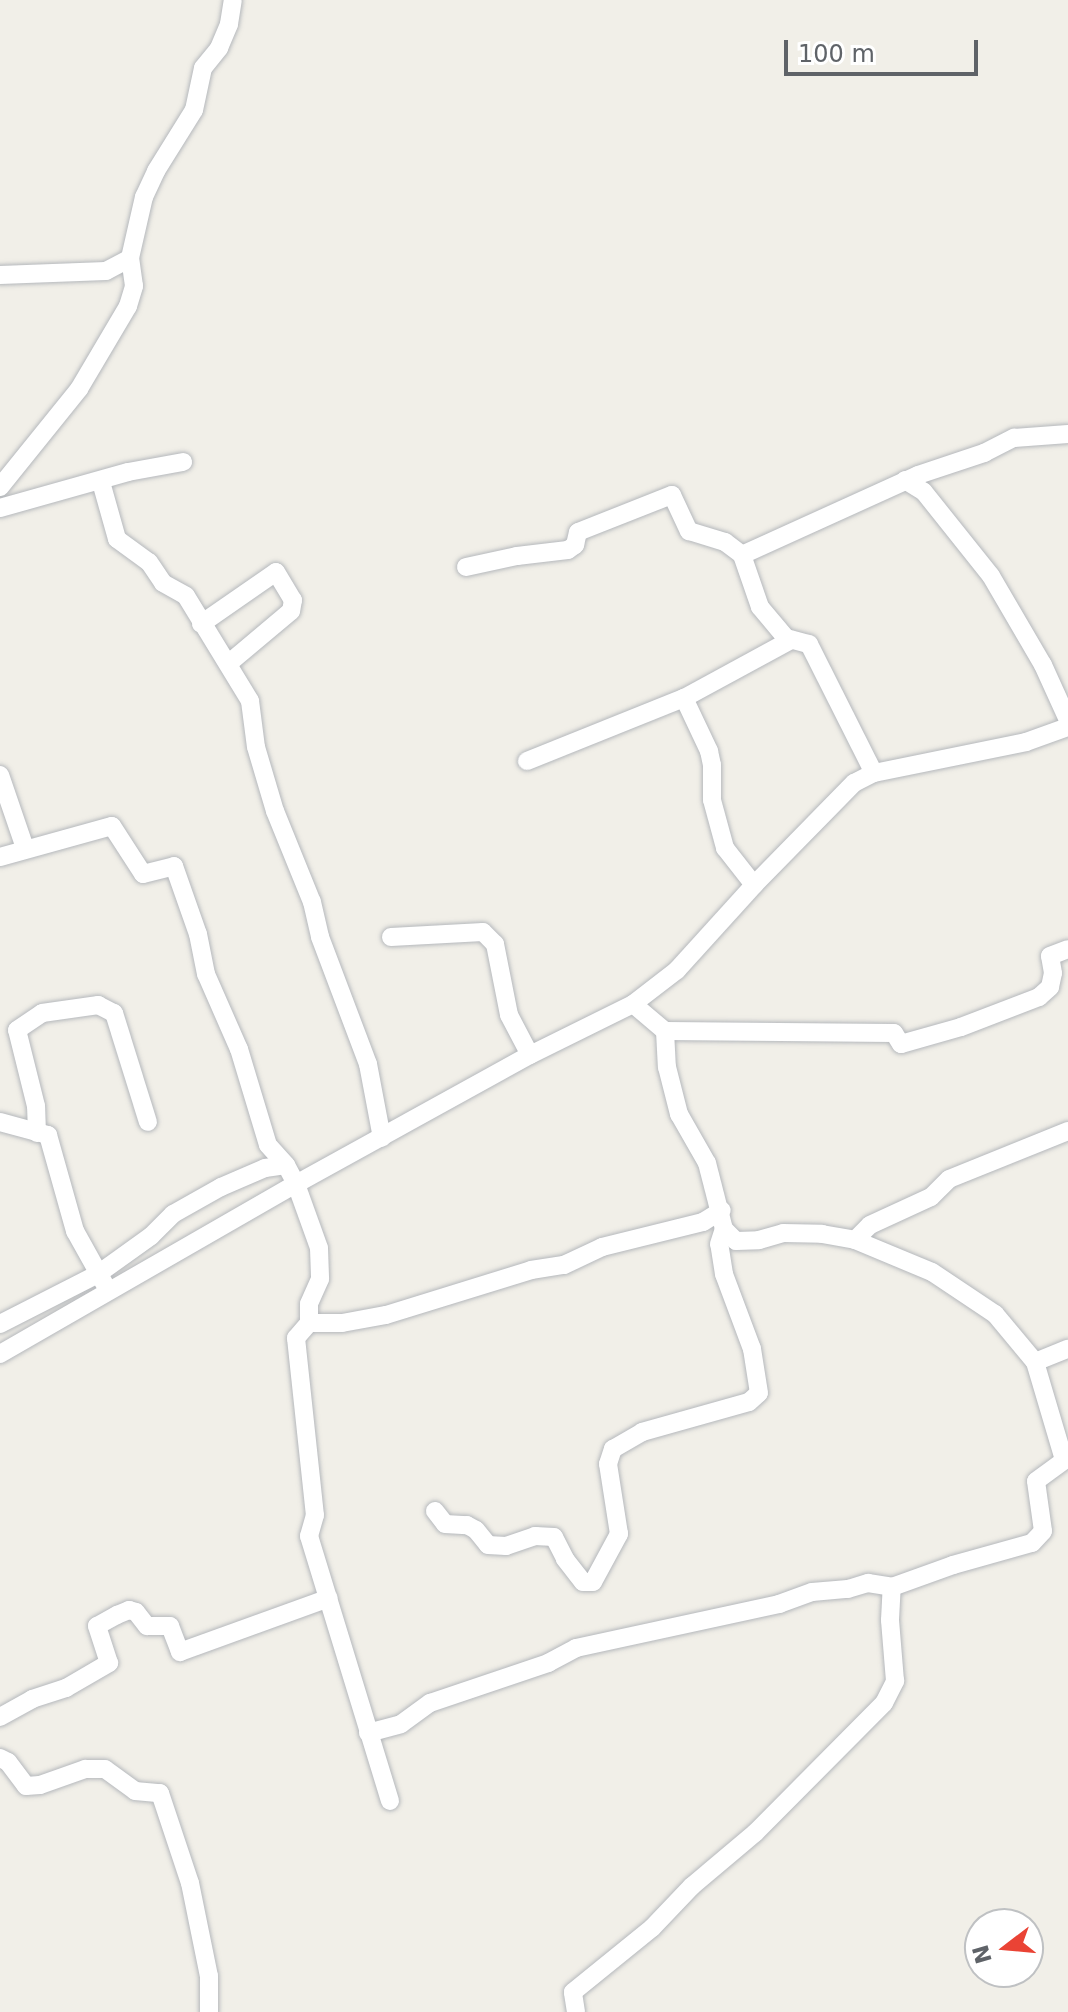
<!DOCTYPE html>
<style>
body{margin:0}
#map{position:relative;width:1068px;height:2012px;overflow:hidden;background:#f1efe8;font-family:"DejaVu Sans",sans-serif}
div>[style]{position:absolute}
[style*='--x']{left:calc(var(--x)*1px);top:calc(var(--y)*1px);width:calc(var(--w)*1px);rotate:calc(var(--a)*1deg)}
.roads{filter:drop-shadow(0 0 2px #b5b8bc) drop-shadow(0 0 2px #b5b8bc)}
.minor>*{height:18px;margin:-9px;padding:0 9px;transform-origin:9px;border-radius:9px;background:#fff}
span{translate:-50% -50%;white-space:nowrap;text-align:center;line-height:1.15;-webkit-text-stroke:7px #fff;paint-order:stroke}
.north{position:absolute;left:964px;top:1908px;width:80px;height:80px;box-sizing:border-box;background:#fff;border:2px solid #bfc1c3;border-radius:50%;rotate:254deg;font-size:22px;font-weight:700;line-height:32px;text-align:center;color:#5f6368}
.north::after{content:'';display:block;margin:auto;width:28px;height:36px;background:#ea4335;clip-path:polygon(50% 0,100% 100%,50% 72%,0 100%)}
.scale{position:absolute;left:784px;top:40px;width:194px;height:36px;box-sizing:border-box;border:4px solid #5f6368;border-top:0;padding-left:10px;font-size:24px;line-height:28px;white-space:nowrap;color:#5f6368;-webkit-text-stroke:6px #fff;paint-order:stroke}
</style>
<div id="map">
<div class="roads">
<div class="minor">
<div style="--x:0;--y:275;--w:106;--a:-2.2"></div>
<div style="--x:106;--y:271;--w:27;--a:-28"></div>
<div style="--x:905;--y:480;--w:22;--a:32"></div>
<div style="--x:924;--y:492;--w:107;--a:51.4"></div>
<div style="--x:991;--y:576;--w:103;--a:59.7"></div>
<div style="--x:1043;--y:665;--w:60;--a:65.6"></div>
<div style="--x:101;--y:482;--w:59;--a:74.3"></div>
<div style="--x:117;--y:539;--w:39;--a:36"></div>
<div style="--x:149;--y:562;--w:25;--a:56"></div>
<div style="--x:163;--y:583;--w:26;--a:29"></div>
<div style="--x:186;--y:596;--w:123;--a:58.6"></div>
<div style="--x:250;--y:701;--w:46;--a:82.6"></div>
<div style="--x:256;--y:747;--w:67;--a:73.5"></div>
<div style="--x:275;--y:811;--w:98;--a:67.9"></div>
<div style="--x:312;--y:902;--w:36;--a:77"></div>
<div style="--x:320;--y:937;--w:136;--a:69.3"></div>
<div style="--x:368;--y:1064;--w:75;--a:79.3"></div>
<div style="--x:0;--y:487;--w:126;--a:-51.1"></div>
<div style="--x:79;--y:389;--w:96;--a:-59.4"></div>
<div style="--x:128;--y:306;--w:21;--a:-73"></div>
<div style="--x:134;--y:286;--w:28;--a:-98"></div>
<div style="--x:130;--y:258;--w:63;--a:-77.1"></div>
<div style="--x:144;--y:197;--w:29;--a:-65"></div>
<div style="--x:156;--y:171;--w:72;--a:-58.1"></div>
<div style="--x:194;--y:110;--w:43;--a:-77.9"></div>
<div style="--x:203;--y:68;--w:26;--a:-51"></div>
<div style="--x:219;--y:48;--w:26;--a:-67"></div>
<div style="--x:229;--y:24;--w:24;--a:-81"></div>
<div style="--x:0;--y:508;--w:133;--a:-15.7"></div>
<div style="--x:128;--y:472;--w:56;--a:-10.3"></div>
<div style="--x:742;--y:555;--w:193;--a:-24.4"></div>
<div style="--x:918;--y:475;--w:70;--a:-18.4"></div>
<div style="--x:984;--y:453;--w:34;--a:-27"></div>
<div style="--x:1014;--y:438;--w:54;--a:-4.2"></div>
<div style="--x:466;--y:567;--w:52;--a:-12.2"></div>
<div style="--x:517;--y:556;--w:51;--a:-6.7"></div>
<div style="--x:568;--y:550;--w:9;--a:-36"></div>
<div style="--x:575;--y:545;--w:13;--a:-77"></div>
<div style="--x:578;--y:532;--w:101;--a:-21.5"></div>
<div style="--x:672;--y:495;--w:40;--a:65"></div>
<div style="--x:689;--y:531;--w:38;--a:17"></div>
<div style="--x:725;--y:542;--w:21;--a:37"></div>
<div style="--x:742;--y:555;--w:55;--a:70.9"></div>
<div style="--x:760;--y:607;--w:40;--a:50"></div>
<div style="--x:786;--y:638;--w:24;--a:15"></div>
<div style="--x:809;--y:644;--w:144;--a:63.3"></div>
<div style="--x:201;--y:624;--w:91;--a:-34.7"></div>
<div style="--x:276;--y:572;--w:33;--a:59"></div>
<div style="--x:293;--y:600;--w:11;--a:100"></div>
<div style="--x:291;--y:611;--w:81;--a:140"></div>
<div style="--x:684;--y:698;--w:59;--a:64.7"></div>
<div style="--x:709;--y:751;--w:14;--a:78"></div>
<div style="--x:712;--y:765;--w:35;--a:90"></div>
<div style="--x:712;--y:800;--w:50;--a:74.8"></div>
<div style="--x:725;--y:848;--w:47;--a:51.9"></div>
<div style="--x:527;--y:761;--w:169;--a:-21.9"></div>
<div style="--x:684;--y:698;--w:122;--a:-28.5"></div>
<div style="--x:0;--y:775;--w:77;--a:71.1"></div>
<div style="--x:0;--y:857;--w:116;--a:-15.5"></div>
<div style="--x:112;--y:826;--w:57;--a:57.1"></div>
<div style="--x:143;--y:874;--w:32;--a:-14"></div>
<div style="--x:174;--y:866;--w:72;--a:70.6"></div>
<div style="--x:198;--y:934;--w:41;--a:78.7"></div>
<div style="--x:206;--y:974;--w:82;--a:66.3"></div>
<div style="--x:239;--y:1049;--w:100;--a:73.2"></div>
<div style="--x:268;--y:1145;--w:27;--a:48"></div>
<div style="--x:286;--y:1165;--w:21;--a:62"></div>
<div style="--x:296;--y:1184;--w:68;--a:70.2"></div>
<div style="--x:319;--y:1248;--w:31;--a:88"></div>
<div style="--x:320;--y:1279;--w:27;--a:114"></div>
<div style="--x:309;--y:1304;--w:19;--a:90"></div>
<div style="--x:309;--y:1323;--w:20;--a:131"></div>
<div style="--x:296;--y:1338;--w:178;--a:83.9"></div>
<div style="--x:315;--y:1515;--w:22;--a:106"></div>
<div style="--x:309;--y:1536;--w:277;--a:73"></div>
<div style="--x:391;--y:937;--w:92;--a:-3.1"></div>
<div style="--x:483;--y:932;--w:17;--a:45"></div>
<div style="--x:495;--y:944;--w:72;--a:78.8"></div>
<div style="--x:509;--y:1015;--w:45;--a:62.3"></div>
<div style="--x:633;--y:1004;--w:42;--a:40.2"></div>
<div style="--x:665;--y:1031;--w:36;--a:87"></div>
<div style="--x:667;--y:1067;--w:49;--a:75.7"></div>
<div style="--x:679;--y:1114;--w:56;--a:60.3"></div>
<div style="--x:707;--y:1163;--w:68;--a:75.6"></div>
<div style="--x:724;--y:1229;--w:17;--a:45"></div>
<div style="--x:736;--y:1241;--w:23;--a:-2"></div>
<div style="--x:759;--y:1240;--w:25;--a:-16"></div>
<div style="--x:783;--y:1233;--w:39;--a:1"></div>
<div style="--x:822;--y:1234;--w:34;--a:10"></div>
<div style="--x:855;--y:1240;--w:83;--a:22.6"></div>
<div style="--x:932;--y:1272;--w:76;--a:33.7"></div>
<div style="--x:995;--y:1314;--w:62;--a:50.2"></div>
<div style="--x:1035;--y:1362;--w:102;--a:73.5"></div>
<div style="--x:665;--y:1031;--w:229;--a:0.5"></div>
<div style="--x:894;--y:1033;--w:13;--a:58"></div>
<div style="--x:901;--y:1044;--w:62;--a:-15.8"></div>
<div style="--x:961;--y:1027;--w:84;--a:-21"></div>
<div style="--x:1039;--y:997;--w:15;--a:-42"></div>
<div style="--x:1050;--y:987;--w:14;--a:-78"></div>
<div style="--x:1053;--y:973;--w:17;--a:-100"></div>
<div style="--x:1050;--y:956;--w:19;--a:-21"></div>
<div style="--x:0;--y:1122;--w:50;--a:15.2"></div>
<div style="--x:48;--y:1135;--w:100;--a:74.3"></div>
<div style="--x:75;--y:1231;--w:60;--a:60.9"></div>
<div style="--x:37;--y:1133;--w:27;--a:-92"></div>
<div style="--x:36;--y:1106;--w:78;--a:-104"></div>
<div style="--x:17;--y:1030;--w:30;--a:-34"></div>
<div style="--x:42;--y:1013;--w:57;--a:-8.1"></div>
<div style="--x:98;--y:1005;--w:18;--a:27"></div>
<div style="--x:114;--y:1013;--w:114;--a:72.7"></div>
<div style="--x:855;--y:1240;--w:21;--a:-45"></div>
<div style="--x:870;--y:1225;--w:67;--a:-24.7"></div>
<div style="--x:931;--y:1197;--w:25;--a:-45"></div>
<div style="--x:949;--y:1179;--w:128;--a:-22"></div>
<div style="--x:309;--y:1323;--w:33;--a:0"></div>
<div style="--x:342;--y:1323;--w:45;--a:-10.3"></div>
<div style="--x:386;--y:1315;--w:152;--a:-17.2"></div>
<div style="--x:531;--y:1270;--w:33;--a:-9"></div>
<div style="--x:564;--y:1265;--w:42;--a:-25.3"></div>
<div style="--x:602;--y:1247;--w:104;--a:-13.9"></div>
<div style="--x:703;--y:1222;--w:22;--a:-32"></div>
<div style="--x:0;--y:1324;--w:110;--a:-27"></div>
<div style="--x:98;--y:1274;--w:65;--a:-35.6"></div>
<div style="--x:151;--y:1236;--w:31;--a:-45"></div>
<div style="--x:173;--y:1214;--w:55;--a:-29.4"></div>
<div style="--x:221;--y:1187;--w:48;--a:-23.4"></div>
<div style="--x:265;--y:1168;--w:21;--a:-8"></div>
<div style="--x:0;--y:1354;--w:341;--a:-29.9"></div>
<div style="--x:296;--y:1184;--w:267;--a:-28.9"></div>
<div style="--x:530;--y:1055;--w:115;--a:-26.3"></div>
<div style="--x:633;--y:1004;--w:56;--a:-37.7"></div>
<div style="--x:677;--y:970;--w:115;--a:-47.8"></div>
<div style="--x:754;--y:885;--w:143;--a:-45.6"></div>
<div style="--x:854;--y:783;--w:22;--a:-27"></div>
<div style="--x:874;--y:773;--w:155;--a:-11.5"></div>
<div style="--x:1026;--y:742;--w:45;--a:-19.7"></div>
<div style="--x:1035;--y:1362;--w:35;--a:-22"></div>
<div style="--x:435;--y:1511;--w:16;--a:52"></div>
<div style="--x:445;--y:1524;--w:22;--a:3"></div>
<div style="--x:467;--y:1525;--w:10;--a:29"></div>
<div style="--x:476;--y:1530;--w:19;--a:51"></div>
<div style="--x:488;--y:1545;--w:18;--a:3"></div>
<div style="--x:506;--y:1546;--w:31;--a:-19"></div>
<div style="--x:535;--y:1536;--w:19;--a:3"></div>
<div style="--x:554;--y:1537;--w:25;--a:63"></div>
<div style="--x:565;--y:1559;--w:29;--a:52"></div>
<div style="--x:583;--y:1582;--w:10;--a:0"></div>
<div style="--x:593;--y:1582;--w:55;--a:-61.6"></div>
<div style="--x:619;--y:1534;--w:71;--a:-98.9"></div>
<div style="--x:608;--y:1464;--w:16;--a:-72"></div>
<div style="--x:613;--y:1449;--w:34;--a:-30"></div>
<div style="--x:642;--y:1432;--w:111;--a:-15.7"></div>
<div style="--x:749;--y:1402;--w:13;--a:-42"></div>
<div style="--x:759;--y:1393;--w:45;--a:-99"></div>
<div style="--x:752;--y:1349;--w:80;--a:-110.5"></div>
<div style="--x:724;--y:1274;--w:30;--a:-99"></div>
<div style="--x:719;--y:1244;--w:16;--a:-72"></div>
<div style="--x:0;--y:1717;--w:37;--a:-29"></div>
<div style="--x:32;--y:1699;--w:36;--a:-18"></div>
<div style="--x:66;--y:1688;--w:50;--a:-30.2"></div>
<div style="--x:109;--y:1663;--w:39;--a:-108"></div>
<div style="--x:97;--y:1626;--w:23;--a:-29"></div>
<div style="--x:117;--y:1615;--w:13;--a:-23"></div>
<div style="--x:129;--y:1610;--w:7;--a:16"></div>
<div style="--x:136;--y:1612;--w:18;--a:52"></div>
<div style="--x:147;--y:1626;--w:23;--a:0"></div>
<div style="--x:170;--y:1626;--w:28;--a:69"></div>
<div style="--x:180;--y:1652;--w:158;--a:-19.9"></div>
<div style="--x:368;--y:1733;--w:34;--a:-15"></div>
<div style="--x:401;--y:1724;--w:36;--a:-36"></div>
<div style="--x:430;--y:1703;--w:125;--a:-18.7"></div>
<div style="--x:548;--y:1663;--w:32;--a:-28"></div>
<div style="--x:576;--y:1648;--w:208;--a:-12.2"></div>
<div style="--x:779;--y:1604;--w:35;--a:-20"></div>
<div style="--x:812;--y:1592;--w:36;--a:-5"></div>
<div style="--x:848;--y:1589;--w:21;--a:-17"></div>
<div style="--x:868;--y:1583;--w:24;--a:9"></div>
<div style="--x:0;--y:1758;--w:9;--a:27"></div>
<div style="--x:8;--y:1762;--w:30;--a:53"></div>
<div style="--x:26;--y:1786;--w:14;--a:-4"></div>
<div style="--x:40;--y:1785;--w:48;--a:-19.6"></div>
<div style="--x:85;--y:1769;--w:20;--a:0"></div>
<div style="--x:105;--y:1769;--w:37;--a:36"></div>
<div style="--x:135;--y:1791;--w:25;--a:5"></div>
<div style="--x:160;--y:1793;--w:95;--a:71.6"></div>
<div style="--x:190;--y:1883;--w:95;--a:78.5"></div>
<div style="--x:209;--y:1976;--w:36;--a:90"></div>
<div style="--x:576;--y:2012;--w:20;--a:-99"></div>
<div style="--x:573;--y:1992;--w:102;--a:-39"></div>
<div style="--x:652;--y:1928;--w:58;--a:-46.4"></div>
<div style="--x:692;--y:1886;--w:82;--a:-40.1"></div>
<div style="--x:755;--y:1833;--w:183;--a:-45.2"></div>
<div style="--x:884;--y:1703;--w:25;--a:-63"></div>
<div style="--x:895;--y:1681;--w:61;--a:-94.7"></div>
<div style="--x:890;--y:1620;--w:33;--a:-87"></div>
<div style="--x:892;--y:1587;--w:65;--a:-19.8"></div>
<div style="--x:953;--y:1565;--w:82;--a:-15.6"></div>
<div style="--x:1032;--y:1543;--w:16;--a:-47"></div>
<div style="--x:1043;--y:1531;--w:50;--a:-98"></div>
<div style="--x:1036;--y:1481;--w:39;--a:-36"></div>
</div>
</div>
<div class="north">N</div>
<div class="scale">100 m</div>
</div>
